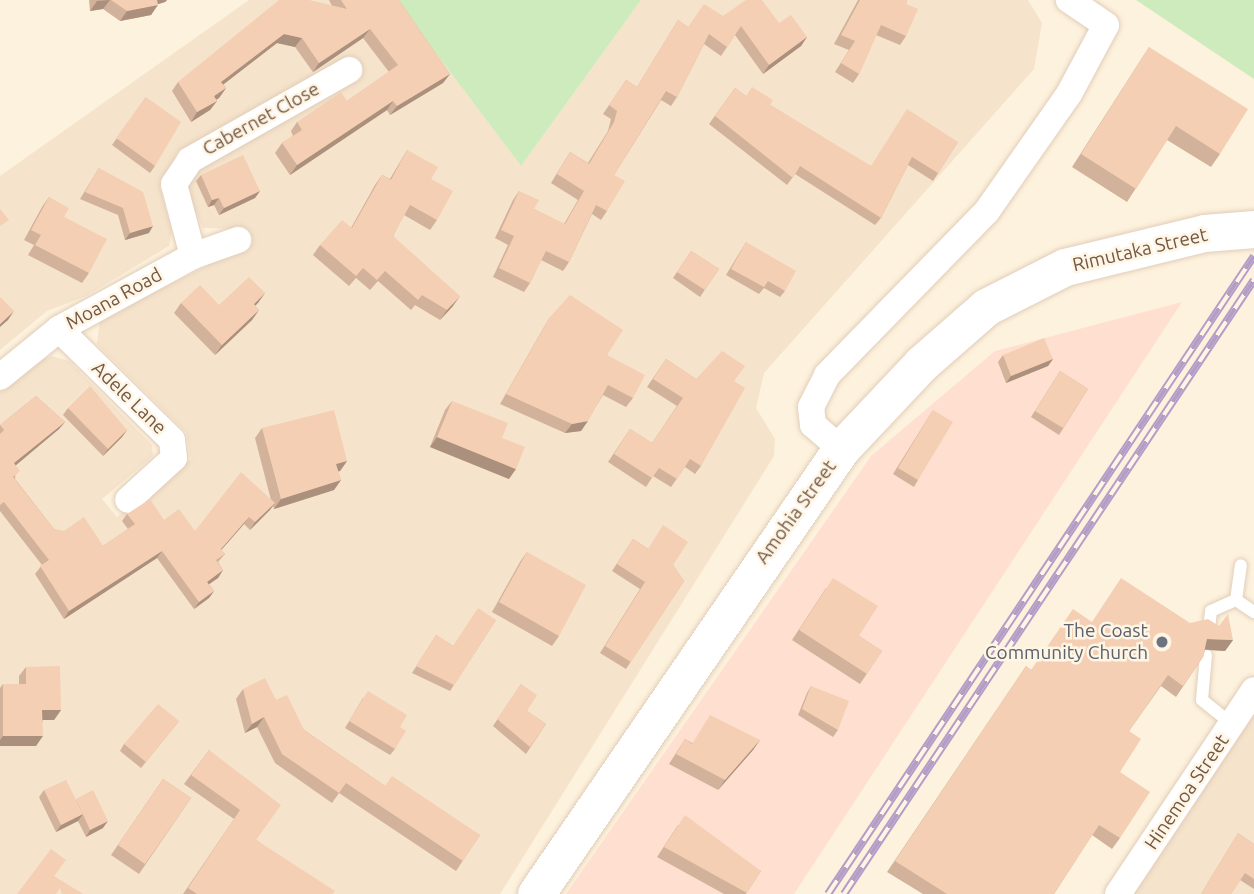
<!DOCTYPE html>
<style>
body{margin:0}
#map{position:relative;width:1254px;height:894px;overflow:hidden;background:#fdf2dd;font-family:Ubuntu,sans-serif}
div>[style]{position:absolute}
[style*='--x']{left:calc(var(--x)*1px);top:calc(var(--y)*1px);width:calc(var(--w)*1px);rotate:calc(var(--a)*1deg)}
.residential>*{inset:0;background:#f5e3cb}
.commercial>*{inset:0;background:#ffdfd0}
.green>*{inset:0;background:#cdebbc}
.roads{filter:drop-shadow(0 0 2px #e1cdb9) drop-shadow(0 0 2px #e1cdb9)}
.service>*{height:12px;margin:-6px;padding:0 6px;transform-origin:6px;border-radius:6px;background:#fff}
.minor>*{height:26px;margin:-13px;padding:0 13px;transform-origin:13px;border-radius:13px;background:#fff}
.secondary>*{height:37px;margin:-18.5px;padding:0 18.5px;transform-origin:18.5px;border-radius:18.5px;background:#fff}
.rail>*{height:8px;margin-top:-4px;transform-origin:0;background:repeating-linear-gradient(90deg,#fff5e4 0 16px,#b49dc6 0 32px);box-sizing:border-box;border-block:2px solid #b49dc6}
.wall>*{inset:0;background:#d2b29a}
.shaded-wall>*{inset:0;background:#ab917d}
.building>*{inset:0;background:#f4cfb3}
.dots>*{width:19px;height:19px;translate:-50% -50%;box-sizing:border-box;border:4px solid #fff5e4;border-radius:50%}
span{translate:-50% -50%;white-space:nowrap;text-align:center;line-height:1.15;-webkit-text-stroke:5px #fff5e4;paint-order:stroke}
.street-label{font-size:19px;color:#735745}
.worship-label{font-size:19px;color:#5b616d}
.right{translate:-100% -50%;text-align:right}
</style>
<div id="map">
<div class="residential">
<div style="clip-path:polygon(249px 0,396px 0,521px 166px,641px 0,1028px 0,1042px 23px,1034px 69px,764px 373px,756px 408px,775px 439px,774px 456px,500px 894px,0 894px,0 392px,33px 364px,51px 356px,69px 361px,152px 445px,153px 456px,102px 499px,117px 517px,191px 459px,186px 432px,97px 344px,100px 319px,251px 244px,243px 229px,203px 228px,184px 187px,191px 171px,350px 61px,178px 151px,160px 187px,172px 231px,169px 246px,86px 296px,47px 311px,0 350px,0 176px)"></div>
<div style="clip-path:polygon(1254px 706px,1254px 894px,1133px 894px)"></div>
</div>
<div class="commercial">
<div style="clip-path:polygon(1182px 302px,794px 894px,566px 894px,871px 456px,995px 351px)"></div>
</div>
<div class="green">
<div style="clip-path:polygon(396px 0,641px 0,521px 166px)"></div>
<div style="clip-path:polygon(1136px 0,1254px 0,1254px 79px)"></div>
</div>
<div class="roads">
<div class="service">
<div style="--x:1236;--y:600;--w:35;--a:-82"></div>
<div style="--x:1236;--y:600;--w:22;--a:34"></div>
<div style="--x:1209;--y:628;--w:17;--a:-83"></div>
<div style="--x:1211;--y:611;--w:27;--a:-24"></div>
<div style="--x:1206;--y:655;--w:45;--a:95.1"></div>
<div style="--x:1202;--y:700;--w:38;--a:39"></div>
</div>
<div class="minor">
<div style="--x:193;--y:256;--w:74;--a:-104.8"></div>
<div style="--x:174;--y:184;--w:29;--a:-56"></div>
<div style="--x:190;--y:160;--w:183;--a:-29.5"></div>
<div style="--x:59;--y:329;--w:158;--a:44.5"></div>
<div style="--x:172;--y:440;--w:18;--a:84"></div>
<div style="--x:174;--y:458;--w:62;--a:137.6"></div>
<div style="--x:0;--y:377;--w:76;--a:-39.1"></div>
<div style="--x:59;--y:329;--w:153;--a:-28.6"></div>
<div style="--x:193;--y:256;--w:48;--a:-19.6"></div>
<div style="--x:841;--y:449;--w:37;--a:-139"></div>
<div style="--x:813;--y:425;--w:18;--a:-96"></div>
<div style="--x:811;--y:407;--w:36;--a:-63"></div>
<div style="--x:827;--y:375;--w:229;--a:-45.7"></div>
<div style="--x:987;--y:211;--w:143;--a:-55"></div>
<div style="--x:1069;--y:94;--w:78;--a:-61.8"></div>
<div style="--x:1106;--y:25;--w:45;--a:-146"></div>
<div style="--x:1118;--y:894;--w:245;--a:-56.3"></div>
</div>
<div class="secondary">
<div style="--x:536;--y:894;--w:539;--a:-55.57"></div>
<div style="--x:841;--y:449;--w:117;--a:-46.7"></div>
<div style="--x:921;--y:364;--w:86;--a:-41.2"></div>
<div style="--x:986;--y:307;--w:89;--a:-26.9"></div>
<div style="--x:1065;--y:267;--w:143;--a:-13.7"></div>
<div style="--x:1204;--y:233;--w:50;--a:-4.6"></div>
</div>
</div>
<div class="rail">
<div style="--x:828;--y:894;--w:767;--a:-56.27"></div>
<div style="--x:844;--y:894;--w:738;--a:-56.27"></div>
</div>
<div class="wall">
<div style="clip-path:polygon(89px 0,167px 0,165px 2px,158px 4px,151px 15px,120px 21px,103px 9px,90px 11px)"></div>
<div style="clip-path:polygon(329px 0,399px 0,450px 74px,443px 83px,390px 115px,387px 110px,290px 175px,275px 153px,282px 143px,293px 136px,291px 131px,297px 122px,347px 101px,389px 72px,363px 38px,313px 72px,295px 47px,277px 43px,223px 84px,226px 88px,219px 98px,216px 100px,217px 101px,210px 110px,191px 122px,172px 91px,178px 82px,332px 6px)"></div>
<div style="clip-path:polygon(858px 0,907px 0,906px 4px,906px 36px,900px 45px,876px 35px,859px 74px,853px 83px,835px 72px,849px 50px,834px 44px)"></div>
<div style="clip-path:polygon(723px 16px,779px 23px,807px 37px,801px 46px,763px 74px,735px 35px,721px 56px,704px 44px,677px 97px,671px 106px,661px 100px,614px 175px,607px 211px,601px 220px,592px 214px,569px 262px,563px 271px,541px 260px,530px 283px,524px 292px,493px 277px,508px 245px,495px 238px,513px 200px,519px 191px,534px 209px,564px 224px,578px 200px,551px 183px,570px 152px,588px 163px,608px 131px,611px 119px,603px 114px,626px 80px,637px 87px,678px 20px,688px 27px)"></div>
<div style="clip-path:polygon(1149px 47px,1220px 154px,1211px 167px,1167px 140px,1127px 202px,1072px 167px)"></div>
<div style="clip-path:polygon(735px 88px,746px 96px,770px 105px,870px 166px,958px 142px,933px 181px,908px 165px,881px 218px,875px 225px,795px 174px,787px 185px,709px 124px)"></div>
<div style="clip-path:polygon(146px 97px,155px 166px,150px 173px,112px 145px)"></div>
<div style="clip-path:polygon(407px 150px,431px 179px,437px 220px,430px 230px,404px 215px,393px 236px,453px 306px,440px 320px,415px 305px,411px 310px,378px 281px,370px 290px,356px 278px,349px 286px,313px 255px,320px 245px,351px 228px,375px 185px,382px 175px,390px 179px)"></div>
<div style="clip-path:polygon(99px 168px,149px 233px,125px 240px,118px 215px,80px 199px)"></div>
<div style="clip-path:polygon(201px 175px,260px 191px,255px 198px,219px 215px,214px 205px,208px 207px,196px 181px)"></div>
<div style="clip-path:polygon(49px 197px,64px 217px,89px 273px,82px 283px,28px 255px,34px 245px,24px 240px,42px 207px)"></div>
<div style="clip-path:polygon(746px 242px,785px 291px,780px 297px,764px 288px,759px 294px,726px 275px)"></div>
<div style="clip-path:polygon(691px 251px,719px 269px,700px 297px,673px 278px)"></div>
<div style="clip-path:polygon(265px 293px,255px 306px,259px 310px,252px 320px,215px 355px,174px 313px,181px 303px,219px 305px)"></div>
<div style="clip-path:polygon(550px 317px,607px 355px,633px 398px,626px 407px,603px 395px,581px 431px,565px 433px,500px 404px,544px 327px)"></div>
<div style="clip-path:polygon(1003px 355px,1053px 359px,1048px 366px,1006px 383px,998px 362px)"></div>
<div style="clip-path:polygon(666px 359px,696px 379px,734px 381px,701px 466px,695px 474px,685px 467px,671px 487px,653px 476px,646px 487px,608px 462px,630px 429px,652px 443px,677px 406px,647px 387px)"></div>
<div style="clip-path:polygon(1060px 371px,1088px 389px,1059px 435px,1031px 417px)"></div>
<div style="clip-path:polygon(36px 396px,65px 422px,59px 429px,16px 465px,15px 479px,54px 529px,103px 546px,128px 529px,122px 521px,127px 514px,164px 520px,195px 531px,271px 500px,255px 438px,262px 428px,347px 461px,340px 471px,338px 471px,341px 480px,334px 490px,274px 509px,273px 506px,250px 530px,244px 524px,221px 550px,225px 554px,218px 562px,223px 570px,218px 578px,209px 584px,214px 591px,209px 598px,194px 609px,157px 558px,64px 619px,35px 574px,42px 565px,0 511px,0 425px)"></div>
<div style="clip-path:polygon(452px 401px,502px 438px,509px 479px,430px 447px,445px 410px)"></div>
<div style="clip-path:polygon(68px 408px,127px 430px,122px 437px,103px 456px,63px 415px)"></div>
<div style="clip-path:polygon(933px 410px,918px 480px,914px 487px,893px 474px)"></div>
<div style="clip-path:polygon(633px 539px,673px 565px,684px 581px,626px 669px,600px 653px,640px 589px,612px 571px)"></div>
<div style="clip-path:polygon(527px 552px,559px 636px,552px 646px,492px 612px,520px 562px)"></div>
<div style="clip-path:polygon(826px 588px,859px 636px,882px 651px,860px 684px,792px 640px)"></div>
<div style="clip-path:polygon(496px 620px,450px 691px,412px 673px,436px 635px,453px 646px)"></div>
<div style="clip-path:polygon(1092px 622px,1190px 623px,1233px 640px,1225px 651px,1205px 650px,1203px 657px,1176px 697px,1161px 686px,1129px 731px,1120px 772px,1120px 838px,1112px 849px,1092px 835px,1054px 894px,923px 894px,887px 872px,1026px 666px,1031px 670px)"></div>
<div style="clip-path:polygon(26px 667px,61px 710px,54px 720px,43px 720px,36px 746px,0 746px,0 688px,3px 684px,19px 684px,19px 676px)"></div>
<div style="clip-path:polygon(521px 684px,527px 711px,546px 724px,526px 754px,493px 726px)"></div>
<div style="clip-path:polygon(811px 686px,838px 730px,833px 737px,798px 715px,807px 693px)"></div>
<div style="clip-path:polygon(243px 689px,276px 700px,304px 730px,385px 786px,480px 835px,456px 871px,339px 793px,332px 803px,275px 763px,257px 727px,245px 733px,236px 699px)"></div>
<div style="clip-path:polygon(363px 698px,400px 727px,395px 749px,390px 755px,345px 728px)"></div>
<div style="clip-path:polygon(179px 721px,141px 768px,120px 751px,124px 744px)"></div>
<div style="clip-path:polygon(685px 739px,692px 743px,760px 740px,753px 750px,718px 790px,669px 764px)"></div>
<div style="clip-path:polygon(209px 750px,256px 840px,333px 894px,183px 894px,234px 819px,184px 784px)"></div>
<div style="clip-path:polygon(163px 779px,191px 798px,139px 874px,111px 855px)"></div>
<div style="clip-path:polygon(44px 790px,75px 799px,103px 828px,86px 837px,78px 821px,56px 832px,39px 797px)"></div>
<div style="clip-path:polygon(678px 825px,761px 871px,746px 894px,724px 894px,657px 857px)"></div>
<div style="clip-path:polygon(1238px 833px,1254px 844px,1254px 889px,1240px 880px,1231px 894px,1201px 894px)"></div>
</div>
<div class="shaded-wall">
<div style="clip-path:polygon(110px 0,103px 9px,90px 11px,97px 1px)"></div>
<div style="clip-path:polygon(154px 0,167px 0,165px 2px,149px 7px)"></div>
<div style="clip-path:polygon(158px 5px,151px 15px,120px 21px,127px 11px)"></div>
<div style="clip-path:polygon(370px 29px,363px 38px,313px 72px,319px 63px)"></div>
<div style="clip-path:polygon(284px 34px,302px 38px,295px 47px,277px 43px,215px 91px,221px 82px)"></div>
<div style="clip-path:polygon(807px 37px,801px 46px,763px 74px,769px 65px)"></div>
<div style="clip-path:polygon(450px 74px,443px 83px,390px 115px,397px 106px)"></div>
<div style="clip-path:polygon(226px 88px,219px 98px,207px 105px,214px 96px)"></div>
<div style="clip-path:polygon(217px 101px,210px 110px,191px 122px,197px 112px)"></div>
<div style="clip-path:polygon(393px 101px,387px 110px,290px 175px,297px 165px)"></div>
<div style="clip-path:polygon(260px 191px,255px 198px,219px 215px,224px 208px)"></div>
<div style="clip-path:polygon(219px 198px,214px 205px,208px 207px,212px 200px)"></div>
<div style="clip-path:polygon(153px 226px,149px 233px,125px 240px,130px 233px)"></div>
<div style="clip-path:polygon(265px 293px,258px 303px,247px 314px,254px 304px)"></div>
<div style="clip-path:polygon(460px 296px,453px 306px,440px 320px,447px 310px)"></div>
<div style="clip-path:polygon(259px 310px,252px 320px,215px 355px,222px 345px)"></div>
<div style="clip-path:polygon(14px 311px,8px 320px,0 327px,0 324px)"></div>
<div style="clip-path:polygon(1053px 359px,1048px 366px,1006px 383px,1011px 376px)"></div>
<div style="clip-path:polygon(588px 421px,581px 431px,565px 433px,572px 424px)"></div>
<div style="clip-path:polygon(65px 422px,59px 429px,9px 471px,14px 463px)"></div>
<div style="clip-path:polygon(127px 430px,122px 437px,103px 456px,108px 449px)"></div>
<div style="clip-path:polygon(437px 437px,516px 469px,509px 479px,430px 447px)"></div>
<div style="clip-path:polygon(347px 461px,340px 471px,330px 474px,336px 464px)"></div>
<div style="clip-path:polygon(341px 480px,334px 490px,274px 509px,281px 499px)"></div>
<div style="clip-path:polygon(275px 503px,270px 510px,250px 530px,255px 522px)"></div>
<div style="clip-path:polygon(249px 517px,244px 524px,216px 556px,221px 549px)"></div>
<div style="clip-path:polygon(162px 551px,157px 558px,64px 619px,69px 611px)"></div>
<div style="clip-path:polygon(223px 570px,218px 578px,202px 589px,207px 582px)"></div>
<div style="clip-path:polygon(214px 591px,209px 598px,194px 609px,199px 602px)"></div>
<div style="clip-path:polygon(1207px 639px,1233px 640px,1225px 651px,1199px 649px)"></div>
<div style="clip-path:polygon(42px 710px,61px 710px,54px 720px,35px 720px)"></div>
<div style="clip-path:polygon(264px 717px,257px 727px,245px 733px,252px 724px)"></div>
<div style="clip-path:polygon(3px 736px,43px 736px,36px 746px,0 746px,0 740px)"></div>
<div style="clip-path:polygon(760px 740px,753px 750px,718px 790px,725px 780px)"></div>
<div style="clip-path:polygon(83px 814px,78px 821px,56px 832px,61px 825px)"></div>
<div style="clip-path:polygon(108px 821px,103px 828px,86px 837px,90px 830px)"></div>
</div>
<div class="building">
<div style="clip-path:polygon(111px 0,157px 0,158px 5px,127px 11px)"></div>
<div style="clip-path:polygon(279px 0,309px 0,347px 9px,341px 0,399px 0,450px 74px,397px 106px,393px 101px,297px 165px,282px 143px,302px 130px,297px 122px,341px 92px,347px 101px,398px 65px,370px 29px,319px 63px,302px 38px,284px 34px,221px 82px,226px 88px,214px 96px,217px 101px,197px 112px,178px 82px)"></div>
<div style="clip-path:polygon(746px 0,762px 0,779px 23px,791px 15px,807px 37px,769px 65px,741px 26px,727px 47px,709px 34px,677px 97px,666px 91px,614px 175px,625px 181px,607px 211px,596px 205px,569px 262px,546px 251px,530px 283px,499px 268px,514px 236px,501px 230px,519px 191px,539px 200px,534px 209px,565px 224px,584px 191px,557px 174px,570px 152px,589px 164px,614px 122px,617px 111px,609px 105px,626px 80px,637px 87px,678px 20px,688px 27px,704px 4px,723px 16px)"></div>
<div style="clip-path:polygon(860px 0,907px 0,906px 4px,918px 9px,906px 36px,881px 25px,859px 74px,841px 63px,855px 41px,841px 35px)"></div>
<div style="clip-path:polygon(1149px 47px,1248px 109px,1220px 154px,1176px 126px,1136px 189px,1081px 154px)"></div>
<div style="clip-path:polygon(752px 87px,773px 100px,770px 105px,871px 166px,907px 109px,958px 142px,938px 173px,912px 157px,881px 218px,800px 166px,793px 178px,715px 116px,735px 88px,746px 96px)"></div>
<div style="clip-path:polygon(146px 97px,181px 122px,155px 166px,116px 138px)"></div>
<div style="clip-path:polygon(407px 150px,438px 167px,431px 179px,453px 191px,437px 220px,410px 205px,393px 236px,460px 296px,447px 310px,422px 295px,418px 300px,385px 271px,377px 280px,363px 268px,356px 276px,320px 245px,342px 220px,352px 228px,382px 175px,391px 180px)"></div>
<div style="clip-path:polygon(243px 155px,260px 191px,224px 208px,219px 198px,212px 200px,201px 175px)"></div>
<div style="clip-path:polygon(99px 168px,143px 192px,153px 226px,130px 233px,123px 208px,85px 192px)"></div>
<div style="clip-path:polygon(49px 197px,69px 208px,64px 217px,107px 239px,89px 273px,35px 245px,41px 235px,31px 230px)"></div>
<div style="clip-path:polygon(0 209px,9px 220px,0 226px)"></div>
<div style="clip-path:polygon(746px 242px,796px 271px,785px 291px,768px 281px,764px 287px,731px 269px)"></div>
<div style="clip-path:polygon(691px 251px,719px 269px,705px 290px,677px 272px)"></div>
<div style="clip-path:polygon(249px 277px,265px 293px,254px 304px,259px 310px,222px 345px,181px 303px,200px 285px,219px 305px)"></div>
<div style="clip-path:polygon(570px 295px,623px 330px,607px 355px,645px 375px,633px 398px,608px 385px,588px 421px,572px 424px,506px 394px,550px 317px)"></div>
<div style="clip-path:polygon(0 297px,14px 311px,0 324px)"></div>
<div style="clip-path:polygon(1044px 338px,1053px 359px,1011px 376px,1003px 355px)"></div>
<div style="clip-path:polygon(722px 351px,745px 366px,734px 381px,745px 388px,701px 466px,690px 459px,677px 479px,659px 468px,652px 478px,614px 454px,630px 429px,652px 443px,683px 398px,653px 379px,666px 359px,696px 379px)"></div>
<div style="clip-path:polygon(1060px 371px,1088px 389px,1063px 428px,1035px 411px)"></div>
<div style="clip-path:polygon(90px 386px,127px 430px,108px 449px,68px 408px)"></div>
<div style="clip-path:polygon(36px 396px,65px 422px,14px 463px,20px 471px,13px 477px,54px 529px,64px 531px,84px 517px,103px 546px,135px 524px,127px 514px,150px 499px,164px 520px,179px 509px,195px 531px,241px 472px,275px 503px,255px 522px,249px 517px,221px 549px,225px 554px,216px 560px,223px 570px,207px 582px,214px 591px,199px 602px,162px 551px,69px 611px,40px 566px,49px 560px,4px 502px,0 505px,0 434px,4px 430px,0 425px)"></div>
<div style="clip-path:polygon(452px 401px,508px 423px,502px 438px,525px 447px,516px 469px,437px 437px)"></div>
<div style="clip-path:polygon(334px 410px,347px 461px,336px 464px,341px 480px,281px 499px,262px 428px)"></div>
<div style="clip-path:polygon(933px 410px,953px 422px,918px 480px,898px 468px)"></div>
<div style="clip-path:polygon(663px 525px,688px 542px,673px 565px,684px 581px,631px 662px,605px 646px,645px 582px,617px 564px,633px 539px,648px 549px)"></div>
<div style="clip-path:polygon(527px 552px,586px 585px,559px 636px,499px 602px)"></div>
<div style="clip-path:polygon(833px 578px,878px 606px,859px 636px,882px 651px,867px 674px,799px 630px)"></div>
<div style="clip-path:polygon(1121px 578px,1190px 623px,1208px 619px,1219px 626px,1228px 614px,1233px 640px,1207px 639px,1203px 657px,1183px 686px,1168px 675px,1129px 731px,1141px 739px,1120px 772px,1150px 792px,1120px 838px,1099px 825px,1054px 894px,947px 894px,895px 861px,1026px 666px,1031px 670px,1073px 609px,1092px 622px)"></div>
<div style="clip-path:polygon(478px 608px,496px 620px,454px 685px,416px 666px,436px 635px,453px 646px)"></div>
<div style="clip-path:polygon(60px 666px,61px 710px,42px 710px,43px 736px,3px 736px,3px 684px,26px 684px,26px 667px)"></div>
<div style="clip-path:polygon(265px 678px,276px 700px,287px 695px,304px 730px,385px 786px,392px 776px,480px 835px,463px 861px,346px 783px,339px 793px,282px 754px,264px 717px,252px 724px,243px 689px)"></div>
<div style="clip-path:polygon(521px 684px,537px 695px,527px 711px,546px 724px,530px 747px,497px 719px)"></div>
<div style="clip-path:polygon(811px 686px,849px 701px,838px 730px,802px 709px)"></div>
<div style="clip-path:polygon(368px 691px,407px 715px,400px 727px,406px 731px,395px 749px,349px 721px)"></div>
<div style="clip-path:polygon(158px 704px,179px 721px,146px 762px,124px 744px)"></div>
<div style="clip-path:polygon(710px 715px,760px 740px,725px 780px,676px 754px,685px 739px,692px 744px)"></div>
<div style="clip-path:polygon(209px 750px,281px 805px,256px 840px,335px 891px,333px 894px,197px 894px,188px 888px,240px 810px,191px 775px)"></div>
<div style="clip-path:polygon(163px 779px,191px 798px,145px 864px,118px 845px)"></div>
<div style="clip-path:polygon(66px 780px,83px 814px,61px 825px,44px 790px)"></div>
<div style="clip-path:polygon(93px 790px,108px 821px,90px 830px,76px 799px)"></div>
<div style="clip-path:polygon(685px 815px,761px 871px,747px 893px,664px 847px)"></div>
<div style="clip-path:polygon(1238px 833px,1254px 844px,1254px 879px,1245px 873px,1231px 894px,1201px 894px)"></div>
<div style="clip-path:polygon(51px 849px,66px 860px,54px 876px,83px 894px,62px 894px,60px 888px,56px 894px,17px 894px)"></div>
</div>
<div class="dots">
<div style="left:1162px;top:642px;background:#6b7280"></div>
</div>
<div class="street-label">
<span style="left:261px;top:119px;rotate:-29deg">Cabernet Close</span>
<span style="left:1140px;top:250px;rotate:-13deg">Rimutaka Street</span>
<span style="left:114px;top:299px;rotate:-29deg">Moana Road</span>
<span style="left:129px;top:398px;rotate:44deg">Adele Lane</span>
<span style="left:796px;top:512px;rotate:-54deg">Amohia Street</span>
<span style="left:1187px;top:792px;rotate:-56deg">Hinemoa Street</span>
</div>
<div class="worship-label">
<span class="right" style="left:1148px;top:642px">The Coast<br>Community Church</span>
</div>
</div>
